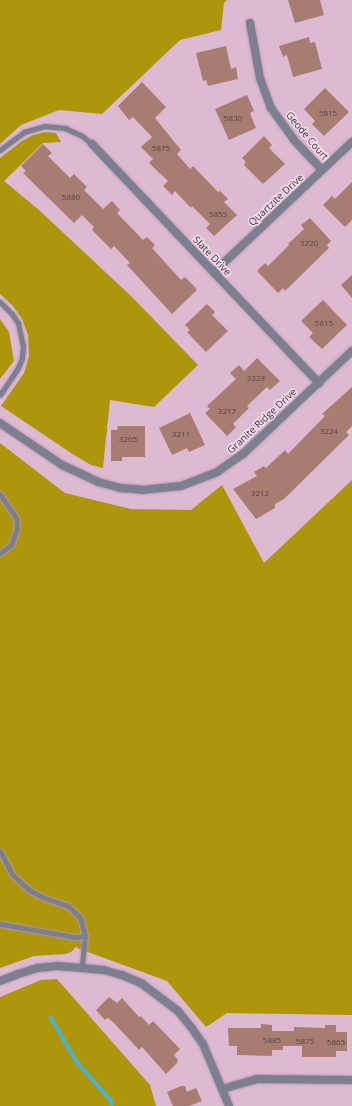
<!DOCTYPE html>
<style>
body{margin:0}
#map{position:relative;width:352px;height:1106px;overflow:hidden;background:#deb9d2;font-family:"Open Sans",sans-serif}
div>[style]{position:absolute}
[style*='--x']{left:calc(var(--x)*1px);top:calc(var(--y)*1px);width:calc(var(--w)*1px);rotate:calc(var(--a)*1deg)}
.green>*{inset:0;background:#ad960c}
.stream>*{height:3.5px;margin:-1.75px;padding:0 1.75px;transform-origin:1.75px;border-radius:1.75px;background:#4cb1cc}
.building>*{inset:0;background:#a67d70}
.roads{filter:drop-shadow(0 0 1px #b798ad) drop-shadow(0 0 1px #b798ad)}
.service>*{height:5px;margin:-2.5px;padding:0 2.5px;transform-origin:2.5px;border-radius:2.5px;background:#7c7f8f}
.minor>*{height:8px;margin:-4px;padding:0 4px;transform-origin:4px;border-radius:4px;background:#7c7f8f}
span{translate:-50% -50%;white-space:nowrap;text-align:center;line-height:1.15;-webkit-text-stroke:3px #f3e0ec;paint-order:stroke}
.number-label{font-size:8px;color:#574247}
.number-label span{-webkit-text-stroke-width:0}
.street-label{font-size:10px;color:#3d2e39}
</style>
<div id="map">
<div class="green">
<div style="clip-path:polygon(0 0,227px 0,224px 3px,221px 30px,180px 40px,102px 114px,59px 110px,21px 125px,0 144px)"></div>
<div style="clip-path:polygon(45px 132px,56px 133px,61px 142px,43px 143px,4px 181px,39px 210px,132px 297px,198px 365px,154px 407px,110px 400px,103px 468px,91px 465px,74px 455px,1px 406px,24px 373px,29px 356px,28px 335px,22px 319px,13px 306px,0 294px,0 158px,22px 141px,33px 135px)"></div>
<div style="clip-path:polygon(0 319px,9px 332px,14px 361px,0 379px)"></div>
<div style="clip-path:polygon(0 443px,65px 493px,131px 509px,191px 510px,222px 485px,264px 563px,352px 480px,352px 1015px,227px 1013px,206px 1027px,167px 981px,77px 948px,77px 946px,71px 952px,66px 954px,34px 956px,0 968px)"></div>
<div style="clip-path:polygon(57px 979px,150px 1085px,156px 1106px,0 1106px,0 997px,41px 980px)"></div>
</div>
<div class="stream">
<div style="--x:51;--y:1017;--w:52;--a:60"></div>
<div style="--x:77;--y:1062;--w:51;--a:48.2"></div>
<div style="--x:111;--y:1100;--w:6;--a:81"></div>
</div>
<div class="building">
<div style="clip-path:polygon(288px 0,320px 0,324px 15px,295px 23px)"></div>
<div style="clip-path:polygon(309px 37px,310px 43px,315px 42px,322px 69px,293px 77px,287px 55px,283px 57px,279px 46px)"></div>
<div style="clip-path:polygon(226px 46px,231px 69px,236px 67px,238px 79px,208px 86px,206px 80px,203px 81px,196px 53px)"></div>
<div style="clip-path:polygon(142px 82px,166px 107px,155px 118px,181px 150px,177px 154px,190px 169px,193px 166px,218px 192px,220px 191px,228px 199px,224px 202px,237px 215px,214px 236px,206px 228px,210px 224px,192px 206px,191px 208px,175px 191px,172px 195px,163px 186px,168px 181px,149px 163px,153px 159px,141px 147px,152px 137px,133px 117px,129px 120px,118px 106px)"></div>
<div style="clip-path:polygon(325px 88px,349px 112px,324px 136px,312px 124px,315px 121px,304px 109px)"></div>
<div style="clip-path:polygon(247px 95px,254px 111px,250px 113px,256px 128px,229px 140px,215px 109px)"></div>
<div style="clip-path:polygon(264px 136px,272px 145px,269px 148px,285px 164px,263px 184px,244px 165px,246px 162px,242px 158px)"></div>
<div style="clip-path:polygon(43px 144px,52px 153px,48px 156px,70px 178px,74px 174px,87px 187px,84px 190px,103px 209px,112px 201px,120px 210px,117px 213px,143px 240px,147px 237px,155px 245px,152px 248px,181px 280px,185px 277px,193px 285px,197px 290px,172px 314px,127px 265px,130px 263px,114px 246px,111px 249px,92px 230px,94px 227px,82px 215px,74px 223px,23px 173px,26px 171px,21px 166px)"></div>
<div style="clip-path:polygon(352px 182px,352px 220px,345px 227px,323px 205px,332px 196px,335px 199px)"></div>
<div style="clip-path:polygon(310px 218px,331px 241px,327px 245px,329px 248px,285px 291px,283px 288px,278px 293px,257px 271px,265px 263px,268px 266px,289px 245px,288px 244px,304px 229px,301px 225px)"></div>
<div style="clip-path:polygon(352px 275px,352px 298px,341px 285px)"></div>
<div style="clip-path:polygon(323px 300px,347px 325px,322px 349px,309px 337px,313px 333px,301px 321px)"></div>
<div style="clip-path:polygon(207px 304px,215px 312px,212px 315px,228px 331px,206px 352px,187px 332px,190px 330px,185px 325px)"></div>
<div style="clip-path:polygon(257px 358px,280px 381px,270px 390px,267px 387px,247px 406px,249px 408px,233px 424px,236px 427px,227px 436px,205px 413px,210px 409px,207px 406px,236px 379px,230px 373px,239px 365px,244px 371px)"></div>
<div style="clip-path:polygon(352px 387px,352px 426px,346px 432px,349px 435px,284px 499px,275px 504px,275px 508px,256px 519px,233px 489px,257px 476px,254px 472px,264px 466px,266px 468px,285px 450px,288px 454px,325px 416px,322px 414px)"></div>
<div style="clip-path:polygon(190px 413px,205px 445px,189px 452px,187px 448px,172px 455px,159px 428px)"></div>
<div style="clip-path:polygon(118px 426px,145px 426px,145px 457px,122px 457px,122px 461px,111px 461px,111px 430px,117px 430px)"></div>
<div style="clip-path:polygon(109px 997px,117px 1003px,122px 998px,139px 1017px,141px 1016px,149px 1025px,153px 1021px,180px 1049px,174px 1055px,178px 1060px,177px 1063px,166px 1074px,142px 1047px,139px 1050px,113px 1022px,108px 1018px,105px 1020px,96px 1010px)"></div>
<div style="clip-path:polygon(261px 1024px,272px 1025px,272px 1031px,294px 1031px,294px 1027px,325px 1028px,325px 1025px,336px 1025px,336px 1032px,347px 1032px,347px 1051px,336px 1051px,336px 1057px,302px 1057px,302px 1046px,283px 1046px,283px 1050px,272px 1050px,272px 1056px,237px 1055px,237px 1046px,229px 1046px,228px 1028px,261px 1028px)"></div>
<div style="clip-path:polygon(181px 1086px,185px 1086px,187px 1092px,196px 1088px,202px 1101px,189px 1106px,173px 1106px,167px 1092px)"></div>
</div>
<div class="roads">
<div class="service">
<div style="--x:0;--y:150;--w:30;--a:-37"></div>
<div style="--x:24;--y:132;--w:22;--a:-16"></div>
<div style="--x:45;--y:126;--w:20;--a:6"></div>
<div style="--x:65;--y:128;--w:19;--a:25"></div>
<div style="--x:82;--y:136;--w:13;--a:39"></div>
<div style="--x:0;--y:302;--w:17;--a:45"></div>
<div style="--x:12;--y:314;--w:11;--a:56"></div>
<div style="--x:18;--y:323;--w:24;--a:78"></div>
<div style="--x:23;--y:346;--w:12;--a:95"></div>
<div style="--x:22;--y:358;--w:11;--a:112"></div>
<div style="--x:18;--y:368;--w:32;--a:124"></div>
<div style="--x:0;--y:494;--w:29;--a:56"></div>
<div style="--x:16;--y:518;--w:10;--a:84"></div>
<div style="--x:17;--y:528;--w:18;--a:109"></div>
<div style="--x:11;--y:545;--w:14;--a:144"></div>
<div style="--x:0;--y:851;--w:26;--a:62"></div>
<div style="--x:12;--y:874;--w:23;--a:43"></div>
<div style="--x:29;--y:890;--w:15;--a:28"></div>
<div style="--x:42;--y:897;--w:28;--a:19"></div>
<div style="--x:68;--y:906;--w:16;--a:43"></div>
<div style="--x:80;--y:917;--w:20;--a:75"></div>
<div style="--x:85;--y:936;--w:31;--a:96"></div>
<div style="--x:1;--y:924;--w:75;--a:10"></div>
<div style="--x:75;--y:937;--w:10;--a:-6"></div>
</div>
<div class="minor">
<div style="--x:250;--y:23;--w:56;--a:79.7"></div>
<div style="--x:260;--y:78;--w:32;--a:70"></div>
<div style="--x:271;--y:108;--w:39;--a:54"></div>
<div style="--x:294;--y:140;--w:41;--a:47"></div>
<div style="--x:92;--y:144;--w:330;--a:46.5"></div>
<div style="--x:214;--y:272;--w:190;--a:-43.3"></div>
<div style="--x:0;--y:423;--w:75;--a:34.1"></div>
<div style="--x:62;--y:465;--w:40;--a:25"></div>
<div style="--x:98;--y:482;--w:24;--a:15"></div>
<div style="--x:121;--y:488;--w:21;--a:5"></div>
<div style="--x:142;--y:490;--w:39;--a:-6"></div>
<div style="--x:181;--y:486;--w:39;--a:-21"></div>
<div style="--x:217;--y:472;--w:32;--a:-35"></div>
<div style="--x:243;--y:454;--w:150;--a:-43.4"></div>
<div style="--x:0;--y:981;--w:19;--a:-21"></div>
<div style="--x:18;--y:974;--w:21;--a:-17"></div>
<div style="--x:38;--y:968;--w:20;--a:-6"></div>
<div style="--x:58;--y:966;--w:46;--a:5"></div>
<div style="--x:104;--y:970;--w:19;--a:16"></div>
<div style="--x:122;--y:975;--w:21;--a:23"></div>
<div style="--x:141;--y:983;--w:46;--a:37.1"></div>
<div style="--x:178;--y:1011;--w:21;--a:51"></div>
<div style="--x:191;--y:1027;--w:21;--a:55"></div>
<div style="--x:203;--y:1044;--w:67;--a:67.2"></div>
<div style="--x:222;--y:1089;--w:37;--a:-16"></div>
<div style="--x:258;--y:1079;--w:94;--a:0.6"></div>
</div>
</div>
<div class="number-label">
<span style="left:328px;top:113px">5815</span>
<span style="left:233px;top:118px">5830</span>
<span style="left:161px;top:148px">5875</span>
<span style="left:71px;top:197px">5880</span>
<span style="left:218px;top:214px">5855</span>
<span style="left:309px;top:243px">3220</span>
<span style="left:324px;top:323px">5815</span>
<span style="left:256px;top:378px">3223</span>
<span style="left:227px;top:411px">3217</span>
<span style="left:329px;top:431px">3224</span>
<span style="left:181px;top:434px">3211</span>
<span style="left:128px;top:439px">3205</span>
<span style="left:260px;top:493px">3212</span>
<span style="left:272px;top:1040px">5885</span>
<span style="left:305px;top:1041px">5875</span>
<span style="left:336px;top:1042px">5865</span>
</div>
<div class="street-label">
<span style="left:307px;top:136px;rotate:50deg">Geode Court</span>
<span style="left:276px;top:200px;rotate:-43deg">Quartzite Drive</span>
<span style="left:212px;top:256px;rotate:46deg">Slate Drive</span>
<span style="left:262px;top:421px;rotate:-43deg">Granite Ridge Drive</span>
</div>
</div>
